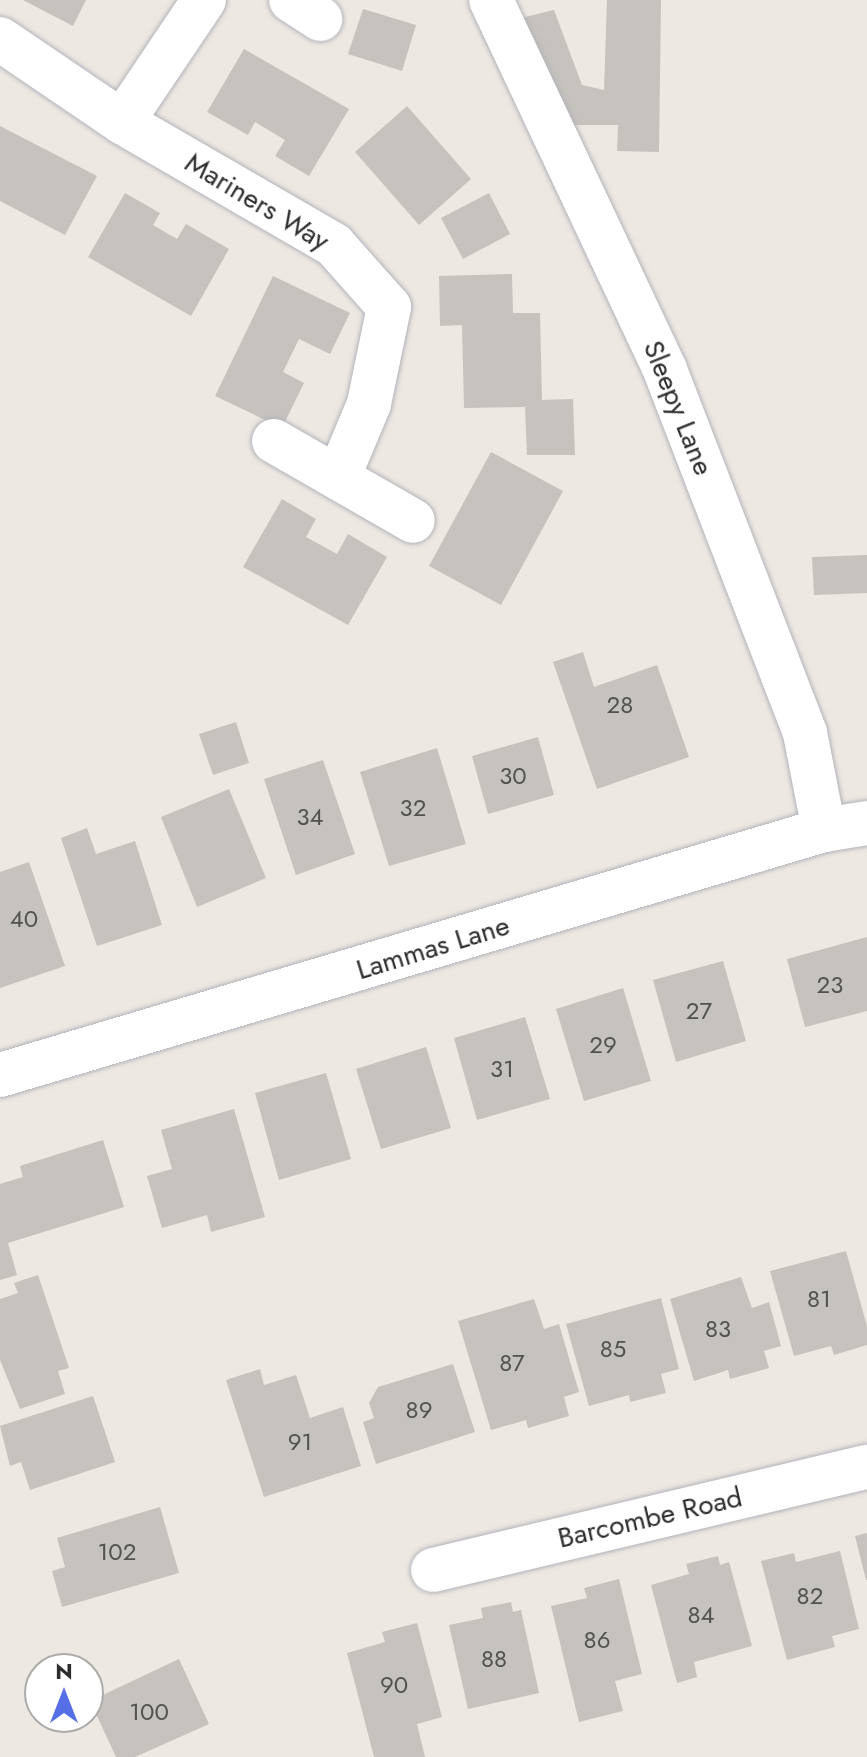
<!DOCTYPE html>
<style>
body{margin:0}
#map{position:relative;width:867px;height:1757px;overflow:hidden;background:#ede8e2;font-family:Jost,sans-serif}
div>[style]{position:absolute}
[style*='--x']{left:calc(var(--x)*1px);top:calc(var(--y)*1px);width:calc(var(--w)*1px);rotate:calc(var(--a)*1deg)}
.building>*{inset:0;background:#c6c2bd}
.roads{filter:drop-shadow(0 0 2px #b2b3bc) drop-shadow(0 0 2px #b2b3bc)}
.minor>*{height:44px;margin:-22px;padding:0 22px;transform-origin:22px;border-radius:22px;background:#fff}
span{translate:-50% -50%;white-space:nowrap;text-align:center;line-height:1.15;-webkit-text-stroke:7px #fff;paint-order:stroke}
.number-label{font-size:24px;color:#535251}
.number-label span{-webkit-text-stroke-width:0}
.street-label{font-size:28px;color:#2d2d2d}
.north{position:absolute;left:24px;top:1653px;width:80px;height:80px;box-sizing:border-box;background:#fff;border:2px solid #ababab;border-radius:50%;rotate:0deg;font-size:22px;font-weight:700;line-height:32px;text-align:center;color:#2d2d2d}
.north::after{content:'';display:block;margin:auto;width:28px;height:36px;background:#566fe6;clip-path:polygon(50% 0,100% 100%,50% 72%,0 100%)}
</style>
<div id="map">
<div class="building">
<div style="clip-path:polygon(23px 0,86px 0,73px 26px)"></div>
<div style="clip-path:polygon(607px 0,661px 0,659px 152px,617px 151px,618px 125px,567px 125px,521px 18px,554px 10px,582px 85px,604px 90px)"></div>
<div style="clip-path:polygon(363px 9px,416px 25px,402px 71px,348px 54px)"></div>
<div style="clip-path:polygon(244px 49px,349px 109px,309px 176px,275px 156px,285px 140px,255px 122px,248px 135px,207px 112px)"></div>
<div style="clip-path:polygon(407px 106px,471px 179px,419px 225px,355px 152px)"></div>
<div style="clip-path:polygon(0 126px,97px 176px,65px 235px,0 201px)"></div>
<div style="clip-path:polygon(125px 193px,160px 213px,153px 225px,177px 239px,186px 224px,229px 249px,191px 316px,88px 257px)"></div>
<div style="clip-path:polygon(489px 193px,510px 234px,463px 259px,441px 218px)"></div>
<div style="clip-path:polygon(512px 274px,513px 313px,540px 313px,542px 400px,573px 399px,575px 455px,527px 455px,525px 407px,464px 408px,462px 325px,440px 326px,439px 276px)"></div>
<div style="clip-path:polygon(273px 276px,350px 313px,330px 354px,299px 339px,283px 372px,304px 383px,282px 428px,215px 396px)"></div>
<div style="clip-path:polygon(491px 452px,563px 491px,501px 605px,429px 566px)"></div>
<div style="clip-path:polygon(282px 499px,316px 519px,306px 537px,337px 554px,348px 534px,387px 557px,348px 625px,243px 567px)"></div>
<div style="clip-path:polygon(867px 555px,867px 593px,814px 595px,812px 557px)"></div>
<div style="clip-path:polygon(583px 652px,594px 687px,657px 665px,689px 757px,597px 789px,553px 662px)"></div>
<div style="clip-path:polygon(236px 722px,249px 763px,213px 775px,199px 734px)"></div>
<div style="clip-path:polygon(538px 737px,554px 795px,488px 814px,472px 756px)"></div>
<div style="clip-path:polygon(437px 748px,466px 844px,389px 866px,360px 772px)"></div>
<div style="clip-path:polygon(323px 760px,355px 854px,296px 875px,264px 779px)"></div>
<div style="clip-path:polygon(229px 789px,266px 878px,197px 907px,161px 817px)"></div>
<div style="clip-path:polygon(87px 828px,96px 854px,135px 841px,162px 925px,97px 946px,61px 838px)"></div>
<div style="clip-path:polygon(29px 862px,65px 966px,0 988px,0 872px)"></div>
<div style="clip-path:polygon(867px 937px,867px 1011px,805px 1027px,787px 959px)"></div>
<div style="clip-path:polygon(723px 961px,746px 1041px,676px 1062px,653px 980px)"></div>
<div style="clip-path:polygon(623px 988px,651px 1081px,584px 1101px,556px 1009px)"></div>
<div style="clip-path:polygon(525px 1017px,550px 1099px,477px 1120px,454px 1038px)"></div>
<div style="clip-path:polygon(426px 1047px,451px 1128px,381px 1149px,356px 1069px)"></div>
<div style="clip-path:polygon(326px 1073px,351px 1159px,279px 1180px,255px 1093px)"></div>
<div style="clip-path:polygon(234px 1109px,265px 1217px,211px 1232px,207px 1215px,162px 1228px,147px 1176px,172px 1169px,161px 1130px)"></div>
<div style="clip-path:polygon(103px 1140px,124px 1207px,8px 1243px,17px 1275px,0 1280px,0 1184px,23px 1177px,20px 1166px)"></div>
<div style="clip-path:polygon(846px 1251px,867px 1326px,867px 1345px,834px 1355px,831px 1346px,794px 1356px,770px 1271px)"></div>
<div style="clip-path:polygon(38px 1275px,69px 1368px,58px 1371px,65px 1394px,20px 1409px,0 1360px,0 1299px,18px 1293px,14px 1283px)"></div>
<div style="clip-path:polygon(741px 1277px,752px 1308px,769px 1302px,781px 1346px,764px 1351px,769px 1368px,730px 1379px,728px 1370px,694px 1381px,670px 1299px)"></div>
<div style="clip-path:polygon(661px 1298px,679px 1369px,661px 1374px,666px 1393px,630px 1402px,629px 1395px,589px 1406px,566px 1324px)"></div>
<div style="clip-path:polygon(534px 1299px,544px 1329px,559px 1324px,579px 1392px,564px 1397px,569px 1416px,528px 1428px,526px 1420px,491px 1430px,458px 1321px)"></div>
<div style="clip-path:polygon(453px 1364px,475px 1432px,376px 1464px,363px 1422px,374px 1418px,369px 1403px,378px 1387px)"></div>
<div style="clip-path:polygon(260px 1369px,264px 1385px,296px 1375px,310px 1418px,343px 1407px,361px 1466px,264px 1497px,226px 1380px)"></div>
<div style="clip-path:polygon(93px 1396px,115px 1462px,30px 1490px,21px 1462px,10px 1466px,0 1426px)"></div>
<div style="clip-path:polygon(160px 1507px,179px 1573px,62px 1607px,52px 1571px,65px 1567px,57px 1538px)"></div>
<div style="clip-path:polygon(867px 1533px,867px 1580px,866px 1580px,855px 1536px)"></div>
<div style="clip-path:polygon(840px 1551px,859px 1629px,832px 1636px,835px 1647px,787px 1660px,761px 1561px,794px 1553px,796px 1562px)"></div>
<div style="clip-path:polygon(718px 1556px,720px 1565px,729px 1562px,752px 1646px,694px 1662px,697px 1677px,677px 1683px,651px 1585px,689px 1574px,686px 1564px)"></div>
<div style="clip-path:polygon(619px 1579px,642px 1674px,615px 1681px,623px 1711px,579px 1722px,551px 1606px,587px 1598px,584px 1588px)"></div>
<div style="clip-path:polygon(511px 1602px,513px 1612px,521px 1610px,539px 1693px,468px 1709px,449px 1625px,483px 1618px,481px 1608px)"></div>
<div style="clip-path:polygon(417px 1623px,442px 1717px,417px 1724px,425px 1757px,374px 1757px,347px 1653px,385px 1642px,382px 1632px)"></div>
<div style="clip-path:polygon(179px 1659px,209px 1724px,135px 1757px,116px 1757px,90px 1701px)"></div>
</div>
<div class="roads">
<div class="minor">
<div style="--x:291;--y:0;--w:35;--a:33"></div>
<div style="--x:491;--y:0;--w:409;--a:64.8"></div>
<div style="--x:665;--y:370;--w:389;--a:68.9"></div>
<div style="--x:805;--y:733;--w:99;--a:78.9"></div>
<div style="--x:0;--y:39;--w:148;--a:34.2"></div>
<div style="--x:122;--y:122;--w:245;--a:30.1"></div>
<div style="--x:334;--y:245;--w:83;--a:48.4"></div>
<div style="--x:389;--y:307;--w:99;--a:101.7"></div>
<div style="--x:369;--y:404;--w:80;--a:112.7"></div>
<div style="--x:122;--y:122;--w:147;--a:-56.1"></div>
<div style="--x:274;--y:441;--w:160;--a:29.9"></div>
<div style="--x:0;--y:1075;--w:860;--a:-16.56"></div>
<div style="--x:824;--y:830;--w:44;--a:-9.2"></div>
<div style="--x:433;--y:1570;--w:446;--a:-13.4"></div>
</div>
</div>
<div class="number-label">
<span style="left:620px;top:705px">28</span>
<span style="left:513px;top:776px">30</span>
<span style="left:413px;top:808px">32</span>
<span style="left:310px;top:817px">34</span>
<span style="left:24px;top:919px">40</span>
<span style="left:830px;top:985px">23</span>
<span style="left:699px;top:1011px">27</span>
<span style="left:603px;top:1045px">29</span>
<span style="left:502px;top:1069px">31</span>
<span style="left:819px;top:1299px">81</span>
<span style="left:718px;top:1329px">83</span>
<span style="left:613px;top:1349px">85</span>
<span style="left:512px;top:1363px">87</span>
<span style="left:419px;top:1410px">89</span>
<span style="left:300px;top:1442px">91</span>
<span style="left:117px;top:1552px">102</span>
<span style="left:810px;top:1596px">82</span>
<span style="left:701px;top:1615px">84</span>
<span style="left:597px;top:1640px">86</span>
<span style="left:494px;top:1659px">88</span>
<span style="left:394px;top:1685px">90</span>
<span style="left:149px;top:1712px">100</span>
</div>
<div class="street-label">
<span style="left:257px;top:202px;rotate:31deg">Mariners Way</span>
<span style="left:678px;top:408px;rotate:68deg">Sleepy Lane</span>
<span style="left:433px;top:948px;rotate:-17deg">Lammas Lane</span>
<span style="left:650px;top:1518px;rotate:-13deg">Barcombe Road</span>
</div>
<div class="north">N</div>
</div>
